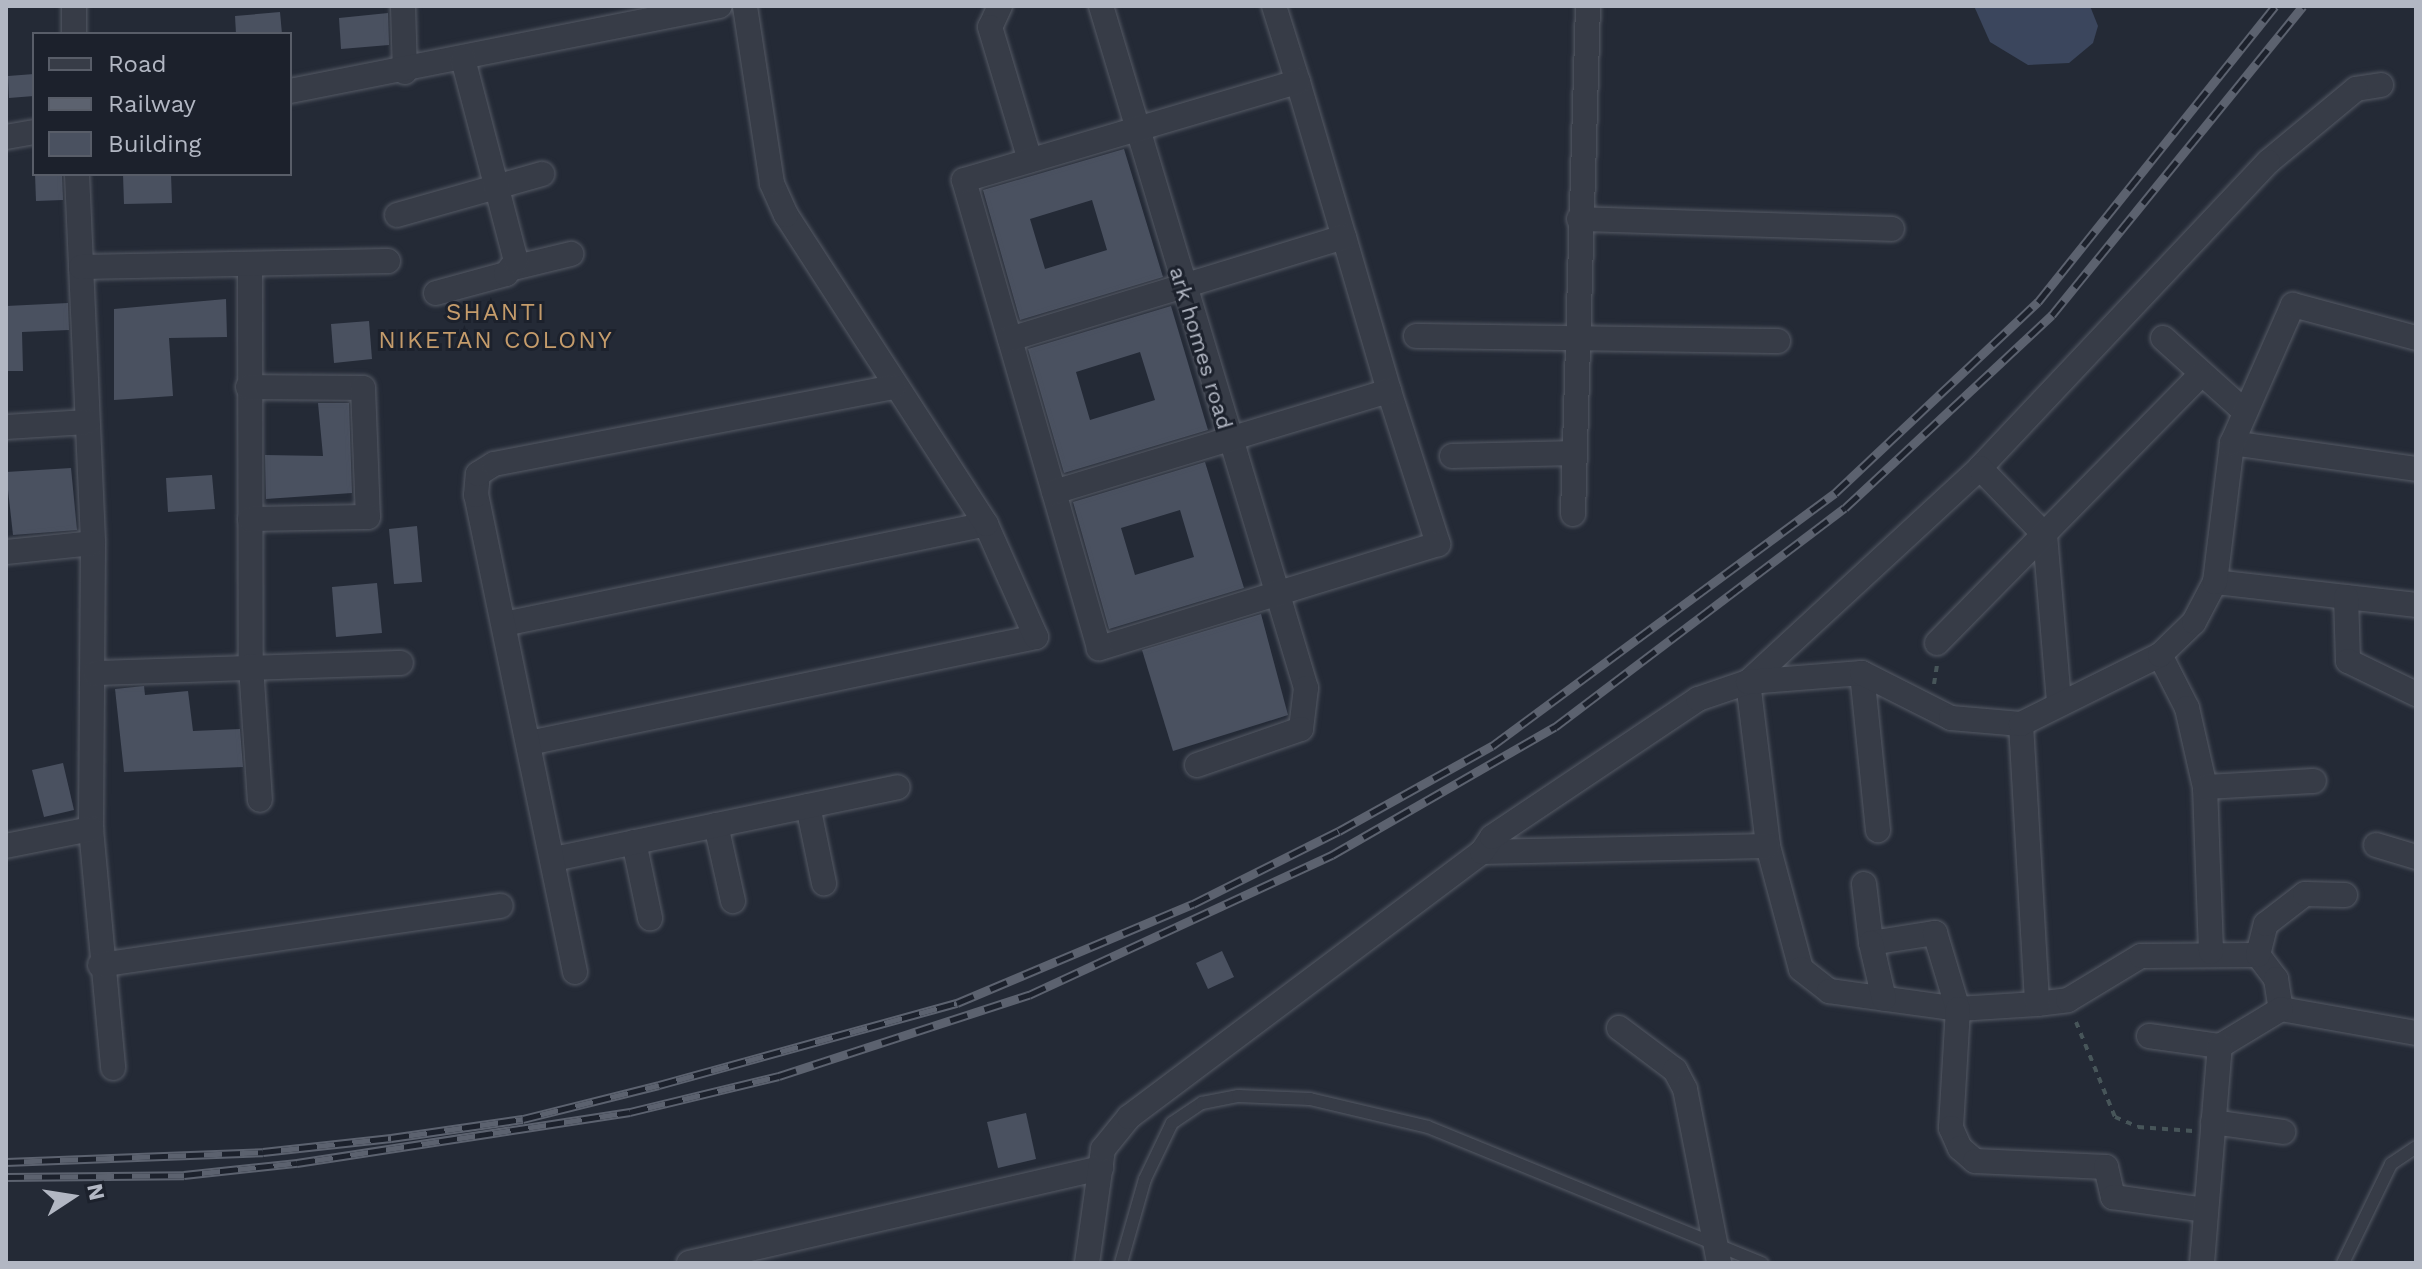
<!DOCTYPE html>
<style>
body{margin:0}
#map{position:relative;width:2422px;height:1269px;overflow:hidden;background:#242a36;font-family:"Work Sans",sans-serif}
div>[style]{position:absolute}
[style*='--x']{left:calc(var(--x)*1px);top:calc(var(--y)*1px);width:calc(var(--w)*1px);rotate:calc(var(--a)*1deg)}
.water>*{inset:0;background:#3b465d}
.building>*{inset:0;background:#4a5160}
.path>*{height:4px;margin-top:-2px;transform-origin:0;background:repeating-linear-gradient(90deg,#475559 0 6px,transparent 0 12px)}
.roads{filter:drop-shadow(0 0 2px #555a65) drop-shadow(0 0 2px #555a65)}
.service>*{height:12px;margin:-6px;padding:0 6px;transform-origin:6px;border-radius:6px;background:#373c47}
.minor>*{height:24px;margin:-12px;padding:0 12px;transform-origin:12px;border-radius:12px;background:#373c47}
.rail>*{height:9px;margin-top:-4.5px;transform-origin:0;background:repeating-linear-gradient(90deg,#1c212c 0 18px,#5c626f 0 36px);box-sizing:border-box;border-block:2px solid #5c626f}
span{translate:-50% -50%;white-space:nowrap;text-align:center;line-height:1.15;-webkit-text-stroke:6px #1c212c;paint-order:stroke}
.street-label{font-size:22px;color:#b2b7c3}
.neighbourhood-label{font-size:24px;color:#c59c6b;letter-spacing:2px}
.frame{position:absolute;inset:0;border:8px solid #b2b7c3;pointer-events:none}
.legend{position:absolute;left:32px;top:32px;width:260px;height:144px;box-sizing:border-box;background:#1c212c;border:2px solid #585d68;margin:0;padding:10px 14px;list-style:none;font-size:24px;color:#b2b7c3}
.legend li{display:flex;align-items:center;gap:16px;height:40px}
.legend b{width:40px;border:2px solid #585d68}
.north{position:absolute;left:32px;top:1157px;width:80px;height:80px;-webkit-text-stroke:6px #1c212c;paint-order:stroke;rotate:78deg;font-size:22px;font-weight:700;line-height:32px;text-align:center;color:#b2b7c3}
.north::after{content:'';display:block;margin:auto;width:28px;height:36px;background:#b2b7c3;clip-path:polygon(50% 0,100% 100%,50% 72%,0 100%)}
</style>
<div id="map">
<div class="water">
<div style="clip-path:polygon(1974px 6px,2090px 6px,2098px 26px,2093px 43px,2069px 63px,2028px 65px,1990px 42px)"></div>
</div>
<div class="building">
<div style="clip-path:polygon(280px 12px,282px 34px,236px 34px,235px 16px)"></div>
<div style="clip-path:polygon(388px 13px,389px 45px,341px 49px,339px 18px)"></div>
<div style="clip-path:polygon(34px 74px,34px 96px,9px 98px,8px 76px)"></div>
<div style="clip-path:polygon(evenodd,1124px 149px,1163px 277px,1020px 320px,983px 190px,1124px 149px,1092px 200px,1107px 250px,1045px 269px,1030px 219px,1092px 200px)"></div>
<div style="clip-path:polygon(35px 174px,62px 174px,63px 200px,36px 201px)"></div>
<div style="clip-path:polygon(123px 174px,171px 174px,172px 203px,124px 204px)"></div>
<div style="clip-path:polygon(226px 299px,227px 337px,169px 338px,173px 396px,114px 400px,114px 309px)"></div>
<div style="clip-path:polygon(68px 303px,69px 330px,22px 332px,23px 371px,6px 371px,6px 306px)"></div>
<div style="clip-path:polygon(evenodd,1171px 306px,1208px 430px,1064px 473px,1028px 349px,1171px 306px,1140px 352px,1155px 400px,1090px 420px,1076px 372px,1140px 352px)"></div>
<div style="clip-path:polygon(369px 321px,372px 359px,334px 363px,331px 324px)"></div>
<div style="clip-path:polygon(318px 403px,349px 403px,352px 493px,266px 499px,265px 455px,323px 456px)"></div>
<div style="clip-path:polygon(evenodd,1205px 462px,1244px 588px,1109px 629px,1073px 502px,1205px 462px,1180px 510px,1194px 557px,1135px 575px,1121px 528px,1180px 510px)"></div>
<div style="clip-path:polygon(71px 468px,77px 530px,13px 535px,6px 472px)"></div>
<div style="clip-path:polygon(212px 475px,215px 509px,168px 512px,166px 478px)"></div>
<div style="clip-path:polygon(417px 526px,422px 582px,394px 584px,389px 529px)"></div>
<div style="clip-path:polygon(377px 583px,382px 633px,336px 637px,332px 587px)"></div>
<div style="clip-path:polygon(1261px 614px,1288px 715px,1173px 751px,1142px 650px)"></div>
<div style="clip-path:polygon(144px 686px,145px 695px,188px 691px,193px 731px,240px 729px,243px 767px,124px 772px,115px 689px)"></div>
<div style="clip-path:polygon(63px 763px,74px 810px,44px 817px,32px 770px)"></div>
<div style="clip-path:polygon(1222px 951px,1234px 977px,1208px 989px,1196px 963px)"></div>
<div style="clip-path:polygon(1026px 1113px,1036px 1159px,998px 1168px,987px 1122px)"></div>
</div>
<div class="path">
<div style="--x:1934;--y:684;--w:19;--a:-81"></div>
<div style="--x:2076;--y:1022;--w:103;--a:67.7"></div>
<div style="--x:2115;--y:1117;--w:25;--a:23"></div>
<div style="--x:2138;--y:1127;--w:55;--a:4.2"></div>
</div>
<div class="roads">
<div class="service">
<div style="--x:1121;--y:1263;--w:87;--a:-74.1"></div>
<div style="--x:1145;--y:1179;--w:62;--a:-64.3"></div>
<div style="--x:1172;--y:1123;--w:36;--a:-34"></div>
<div style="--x:1202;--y:1103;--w:37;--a:-11"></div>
<div style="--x:1238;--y:1096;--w:72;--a:2.4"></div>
<div style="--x:1310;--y:1099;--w:121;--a:13.3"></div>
<div style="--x:1428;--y:1127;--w:361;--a:22.2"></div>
<div style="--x:2343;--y:1263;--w:110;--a:-64.1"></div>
<div style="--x:2391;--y:1164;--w:30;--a:-34"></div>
</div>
<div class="minor">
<div style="--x:74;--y:6;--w:28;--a:90"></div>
<div style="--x:403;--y:6;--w:66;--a:88.3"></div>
<div style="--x:1000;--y:6;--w:23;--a:115"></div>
<div style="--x:990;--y:27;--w:139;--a:73.3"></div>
<div style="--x:1101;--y:6;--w:712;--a:73.27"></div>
<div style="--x:1306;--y:688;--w:41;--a:97"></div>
<div style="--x:1301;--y:729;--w:110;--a:160.9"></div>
<div style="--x:1274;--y:6;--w:80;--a:72.5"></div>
<div style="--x:1298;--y:82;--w:162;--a:73.5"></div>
<div style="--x:1344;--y:237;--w:160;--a:73.7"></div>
<div style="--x:1389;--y:391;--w:161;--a:72.2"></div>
<div style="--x:1438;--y:544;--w:355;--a:162.9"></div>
<div style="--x:1099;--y:648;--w:487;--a:-106.1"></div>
<div style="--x:964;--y:180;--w:348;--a:-16.4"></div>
<div style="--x:2381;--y:85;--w:25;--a:171"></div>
<div style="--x:2356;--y:89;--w:114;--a:140.3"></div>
<div style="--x:2268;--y:162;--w:420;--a:133.3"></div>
<div style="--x:1980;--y:468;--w:316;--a:137.3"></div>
<div style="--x:1748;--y:682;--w:165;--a:83"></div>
<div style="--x:1768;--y:846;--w:127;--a:75"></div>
<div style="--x:1801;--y:969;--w:36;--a:38"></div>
<div style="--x:1829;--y:991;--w:130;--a:7.9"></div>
<div style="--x:1958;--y:1009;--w:79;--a:-3.6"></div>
<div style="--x:2037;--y:1004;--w:31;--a:-7"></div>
<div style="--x:2068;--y:1000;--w:85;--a:-31.1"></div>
<div style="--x:2141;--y:956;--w:117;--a:-0.5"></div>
<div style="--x:2258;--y:955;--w:30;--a:53"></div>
<div style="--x:2276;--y:979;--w:30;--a:81"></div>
<div style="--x:2281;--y:1009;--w:137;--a:10.1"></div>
<div style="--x:290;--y:91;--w:438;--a:-11.2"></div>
<div style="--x:6;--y:137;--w:28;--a:-10"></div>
<div style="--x:77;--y:174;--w:369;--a:87.5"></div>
<div style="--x:93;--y:543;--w:286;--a:90.4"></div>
<div style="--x:91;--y:829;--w:240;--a:84.7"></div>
<div style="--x:397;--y:215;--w:151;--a:-15.8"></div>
<div style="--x:1579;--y:219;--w:313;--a:1.8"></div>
<div style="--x:250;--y:264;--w:402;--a:89.9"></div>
<div style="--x:251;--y:666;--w:134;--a:86.2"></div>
<div style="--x:81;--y:267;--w:307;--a:-1.1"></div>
<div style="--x:513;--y:268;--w:60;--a:-13.6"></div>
<div style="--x:436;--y:293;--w:73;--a:-15.2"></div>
<div style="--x:506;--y:274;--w:16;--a:-52"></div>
<div style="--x:516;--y:261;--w:209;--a:-104.7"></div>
<div style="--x:1416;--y:336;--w:362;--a:0.8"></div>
<div style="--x:2163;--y:338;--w:108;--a:42"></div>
<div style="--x:1010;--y:339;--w:349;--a:-17"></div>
<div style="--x:248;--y:387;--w:115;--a:0.5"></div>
<div style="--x:363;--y:388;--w:129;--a:87.8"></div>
<div style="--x:368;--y:517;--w:118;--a:179"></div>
<div style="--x:6;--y:427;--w:81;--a:-3.5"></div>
<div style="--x:2232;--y:443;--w:186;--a:8"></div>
<div style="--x:1452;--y:456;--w:123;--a:-1.4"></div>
<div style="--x:1980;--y:468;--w:93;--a:45.9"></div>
<div style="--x:2045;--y:535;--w:167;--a:85.2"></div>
<div style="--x:1054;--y:492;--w:350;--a:-16.8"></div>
<div style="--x:1573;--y:514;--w:508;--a:-88.31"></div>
<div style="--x:6;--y:552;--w:87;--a:-5.9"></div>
<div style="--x:2215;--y:582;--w:202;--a:6.5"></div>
<div style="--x:2346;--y:597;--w:64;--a:88.2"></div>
<div style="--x:2348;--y:661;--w:76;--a:25.9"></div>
<div style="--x:504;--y:624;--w:492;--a:-11.7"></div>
<div style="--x:1937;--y:643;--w:375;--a:-45.5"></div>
<div style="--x:2160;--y:655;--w:59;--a:63"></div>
<div style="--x:2187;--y:708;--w:81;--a:77.2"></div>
<div style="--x:2205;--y:787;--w:165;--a:87.9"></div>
<div style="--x:95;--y:673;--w:306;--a:-1.9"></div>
<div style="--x:1862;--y:673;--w:158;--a:84.2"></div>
<div style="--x:2021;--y:724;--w:280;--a:86.7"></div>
<div style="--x:529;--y:743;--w:518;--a:-11.81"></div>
<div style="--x:1036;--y:637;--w:124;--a:-113.9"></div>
<div style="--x:986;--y:524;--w:368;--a:-122.9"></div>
<div style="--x:786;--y:215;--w:35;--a:-114"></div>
<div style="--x:772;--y:183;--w:179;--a:-98.7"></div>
<div style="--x:2205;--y:787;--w:109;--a:-3.2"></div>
<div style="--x:808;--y:806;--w:79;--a:78.3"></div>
<div style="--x:716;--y:825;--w:78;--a:77.4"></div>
<div style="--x:634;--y:842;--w:78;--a:78.1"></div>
<div style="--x:2376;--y:845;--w:42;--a:16.7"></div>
<div style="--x:6;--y:846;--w:87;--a:-11.3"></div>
<div style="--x:1482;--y:852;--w:286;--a:-1.2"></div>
<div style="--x:554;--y:859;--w:351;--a:-11.8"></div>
<div style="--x:1864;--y:884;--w:59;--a:83.2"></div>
<div style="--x:1871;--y:943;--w:65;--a:-8.9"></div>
<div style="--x:1935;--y:933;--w:79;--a:73.2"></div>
<div style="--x:1958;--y:1009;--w:119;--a:93.4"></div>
<div style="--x:1951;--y:1128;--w:22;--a:66"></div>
<div style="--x:1960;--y:1148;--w:20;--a:41"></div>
<div style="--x:1975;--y:1161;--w:131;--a:2.6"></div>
<div style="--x:2106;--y:1167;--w:31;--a:77"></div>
<div style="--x:2113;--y:1197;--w:94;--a:8"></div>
<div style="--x:1871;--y:943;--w:57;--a:76.9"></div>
<div style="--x:2258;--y:955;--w:32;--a:-76"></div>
<div style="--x:2266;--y:924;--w:49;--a:-37.6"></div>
<div style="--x:2305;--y:894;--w:40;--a:1.4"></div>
<div style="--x:100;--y:965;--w:405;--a:-8.4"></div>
<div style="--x:575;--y:972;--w:487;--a:-101.7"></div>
<div style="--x:476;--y:495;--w:21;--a:-85"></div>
<div style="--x:478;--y:474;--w:19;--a:-32"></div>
<div style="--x:494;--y:464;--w:407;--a:-10.9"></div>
<div style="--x:1619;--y:1028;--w:70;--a:36.9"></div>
<div style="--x:1675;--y:1070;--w:21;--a:62"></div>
<div style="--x:1685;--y:1089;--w:177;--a:78.9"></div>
<div style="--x:2149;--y:1036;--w:72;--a:8"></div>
<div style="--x:2220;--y:1046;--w:71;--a:-31.2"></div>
<div style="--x:2213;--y:1122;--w:71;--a:8.1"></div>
<div style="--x:689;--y:1263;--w:423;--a:-13"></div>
<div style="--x:1087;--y:1263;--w:115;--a:-82"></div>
<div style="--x:1103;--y:1149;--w:41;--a:-50.9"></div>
<div style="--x:1129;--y:1117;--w:441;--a:-36.9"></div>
<div style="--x:1482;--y:852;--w:18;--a:-56"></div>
<div style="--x:1492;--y:837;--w:248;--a:-33.8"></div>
<div style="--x:1698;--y:699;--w:53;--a:-18.8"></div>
<div style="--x:1748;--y:682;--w:114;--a:-4.5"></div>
<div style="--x:1862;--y:673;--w:100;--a:26.8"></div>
<div style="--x:1951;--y:718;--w:70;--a:4.9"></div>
<div style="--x:2021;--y:724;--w:155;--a:-26.4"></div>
<div style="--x:2160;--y:655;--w:47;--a:-44.1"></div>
<div style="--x:2194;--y:622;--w:45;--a:-62.3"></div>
<div style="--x:2215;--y:582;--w:140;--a:-83"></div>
<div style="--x:2232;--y:443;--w:151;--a:-66.2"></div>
<div style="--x:2293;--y:305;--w:127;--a:15"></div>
<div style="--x:2202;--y:1263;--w:218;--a:-85.3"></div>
</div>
</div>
<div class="rail">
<div style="--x:6;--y:1162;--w:257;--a:-2.2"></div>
<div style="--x:263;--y:1152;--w:129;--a:-6.2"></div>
<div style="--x:391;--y:1138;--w:133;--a:-8.2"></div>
<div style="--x:523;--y:1119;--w:140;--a:-14"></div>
<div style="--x:659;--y:1085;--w:309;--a:-15.4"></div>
<div style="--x:957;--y:1003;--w:256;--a:-22.8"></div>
<div style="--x:1193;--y:904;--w:163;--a:-26.6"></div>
<div style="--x:1339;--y:831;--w:175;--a:-29.1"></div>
<div style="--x:1492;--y:746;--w:426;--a:-36.4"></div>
<div style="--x:1835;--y:493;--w:279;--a:-43.3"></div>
<div style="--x:2038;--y:302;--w:379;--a:-51.3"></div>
<div style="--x:6;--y:1177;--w:178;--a:-0.6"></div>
<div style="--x:184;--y:1175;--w:114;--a:-6.1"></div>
<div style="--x:297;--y:1163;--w:337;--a:-8.7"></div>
<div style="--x:630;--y:1112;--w:153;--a:-13.6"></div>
<div style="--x:779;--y:1076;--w:263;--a:-18"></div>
<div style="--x:1029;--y:995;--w:334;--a:-24.8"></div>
<div style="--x:1332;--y:855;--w:257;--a:-29.9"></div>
<div style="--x:1555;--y:727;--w:363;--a:-37.1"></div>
<div style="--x:1845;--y:508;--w:283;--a:-43"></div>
<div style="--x:2052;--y:315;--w:398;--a:-50.9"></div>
</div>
<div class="street-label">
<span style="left:1201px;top:348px;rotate:73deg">ark homes road</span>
</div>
<div class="neighbourhood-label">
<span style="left:496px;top:327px">SHANTI<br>NIKETAN COLONY</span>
</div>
<div class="frame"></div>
<ul class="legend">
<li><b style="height:10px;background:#373c47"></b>Road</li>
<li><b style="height:10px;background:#5c626f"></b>Railway</li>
<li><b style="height:22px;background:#4a5160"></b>Building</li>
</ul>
<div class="north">N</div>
</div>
